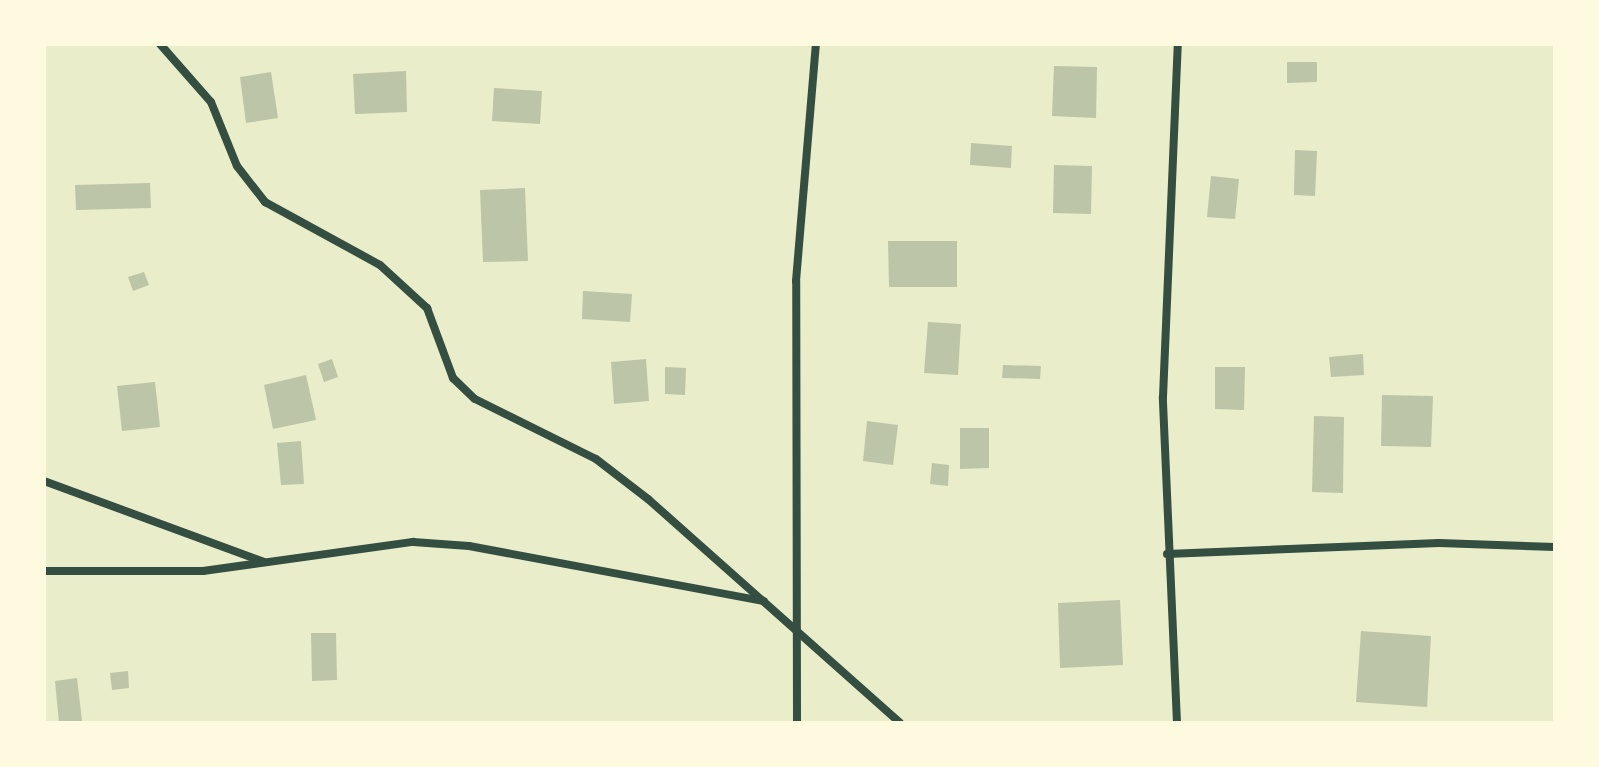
<!DOCTYPE html>
<style>
body{margin:0}
#map{position:relative;width:1599px;height:767px;overflow:hidden;background:#e9edc9;font-family:"Public Sans",sans-serif}
div>[style]{position:absolute}
[style*='--x']{left:calc(var(--x)*1px);top:calc(var(--y)*1px);width:calc(var(--w)*1px);rotate:calc(var(--a)*1deg)}
.building>*{inset:0;background:#bcc5a7}
.minor>*{height:8px;margin:-4px;padding:0 4px;transform-origin:4px;border-radius:4px;background:#344e41}
span{translate:-50% -50%;white-space:nowrap;text-align:center;line-height:1.15;-webkit-text-stroke:8px #fefae0;paint-order:stroke}
.frame{position:absolute;inset:0;border:46px solid #fefae0;pointer-events:none}
</style>
<div id="map">
<div class="building">
<div style="clip-path:polygon(1287px 62px,1317px 62px,1317px 82px,1287px 83px)"></div>
<div style="clip-path:polygon(1054px 66px,1097px 67px,1096px 118px,1052px 116px)"></div>
<div style="clip-path:polygon(406px 71px,407px 112px,355px 114px,353px 74px)"></div>
<div style="clip-path:polygon(271px 72px,278px 118px,246px 123px,240px 77px)"></div>
<div style="clip-path:polygon(494px 88px,542px 91px,540px 124px,492px 121px)"></div>
<div style="clip-path:polygon(971px 143px,1012px 146px,1011px 168px,970px 165px)"></div>
<div style="clip-path:polygon(1295px 150px,1317px 151px,1315px 196px,1294px 195px)"></div>
<div style="clip-path:polygon(1054px 165px,1092px 166px,1091px 214px,1053px 213px)"></div>
<div style="clip-path:polygon(1211px 176px,1239px 179px,1235px 219px,1207px 217px)"></div>
<div style="clip-path:polygon(150px 183px,151px 208px,76px 210px,75px 185px)"></div>
<div style="clip-path:polygon(525px 188px,528px 261px,483px 262px,480px 190px)"></div>
<div style="clip-path:polygon(888px 241px,957px 241px,957px 287px,889px 287px)"></div>
<div style="clip-path:polygon(144px 272px,149px 285px,133px 291px,128px 277px)"></div>
<div style="clip-path:polygon(583px 291px,632px 294px,630px 322px,582px 319px)"></div>
<div style="clip-path:polygon(928px 322px,961px 324px,958px 375px,924px 373px)"></div>
<div style="clip-path:polygon(1363px 354px,1364px 375px,1331px 377px,1329px 357px)"></div>
<div style="clip-path:polygon(332px 359px,338px 377px,324px 382px,318px 364px)"></div>
<div style="clip-path:polygon(646px 359px,649px 401px,614px 404px,611px 362px)"></div>
<div style="clip-path:polygon(1003px 365px,1041px 366px,1040px 379px,1002px 378px)"></div>
<div style="clip-path:polygon(665px 367px,686px 368px,685px 395px,665px 394px)"></div>
<div style="clip-path:polygon(1215px 367px,1245px 367px,1244px 410px,1215px 409px)"></div>
<div style="clip-path:polygon(306px 375px,316px 420px,273px 429px,264px 385px)"></div>
<div style="clip-path:polygon(155px 382px,160px 427px,122px 431px,117px 386px)"></div>
<div style="clip-path:polygon(1382px 395px,1433px 396px,1431px 447px,1381px 446px)"></div>
<div style="clip-path:polygon(1314px 416px,1344px 417px,1343px 493px,1312px 492px)"></div>
<div style="clip-path:polygon(867px 421px,898px 425px,893px 465px,863px 461px)"></div>
<div style="clip-path:polygon(960px 428px,989px 428px,989px 468px,960px 469px)"></div>
<div style="clip-path:polygon(301px 441px,304px 484px,281px 485px,277px 443px)"></div>
<div style="clip-path:polygon(932px 463px,949px 465px,948px 486px,930px 484px)"></div>
<div style="clip-path:polygon(1120px 600px,1123px 665px,1060px 668px,1058px 603px)"></div>
<div style="clip-path:polygon(1361px 631px,1431px 636px,1427px 707px,1356px 702px)"></div>
<div style="clip-path:polygon(311px 633px,336px 633px,337px 680px,312px 681px)"></div>
<div style="clip-path:polygon(128px 671px,129px 688px,112px 690px,110px 673px)"></div>
<div style="clip-path:polygon(77px 678px,82px 721px,59px 723px,55px 681px)"></div>
</div>
<div class="minor">
<div style="--x:160;--y:44;--w:77;--a:48.7"></div>
<div style="--x:211;--y:102;--w:69;--a:67.9"></div>
<div style="--x:237;--y:166;--w:46;--a:52.1"></div>
<div style="--x:265;--y:202;--w:131;--a:28.7"></div>
<div style="--x:380;--y:265;--w:64;--a:42.5"></div>
<div style="--x:427;--y:308;--w:75;--a:69.6"></div>
<div style="--x:453;--y:378;--w:30;--a:44"></div>
<div style="--x:475;--y:399;--w:135;--a:26.4"></div>
<div style="--x:596;--y:459;--w:66;--a:37.6"></div>
<div style="--x:648;--y:499;--w:337;--a:41.6"></div>
<div style="--x:44;--y:481;--w:234;--a:20.2"></div>
<div style="--x:1167;--y:554;--w:272;--a:-2.3"></div>
<div style="--x:1439;--y:543;--w:116;--a:2"></div>
<div style="--x:44;--y:571;--w:159;--a:0"></div>
<div style="--x:203;--y:571;--w:212;--a:-7.9"></div>
<div style="--x:413;--y:542;--w:56;--a:4.1"></div>
<div style="--x:469;--y:546;--w:300;--a:10.6"></div>
<div style="--x:797;--y:723;--w:442;--a:-90.1"></div>
<div style="--x:796;--y:281;--w:238;--a:-85.2"></div>
<div style="--x:1177;--y:723;--w:326;--a:-92.5"></div>
<div style="--x:1163;--y:397;--w:353;--a:-87.6"></div>
</div>
<div class="frame"></div>
</div>
